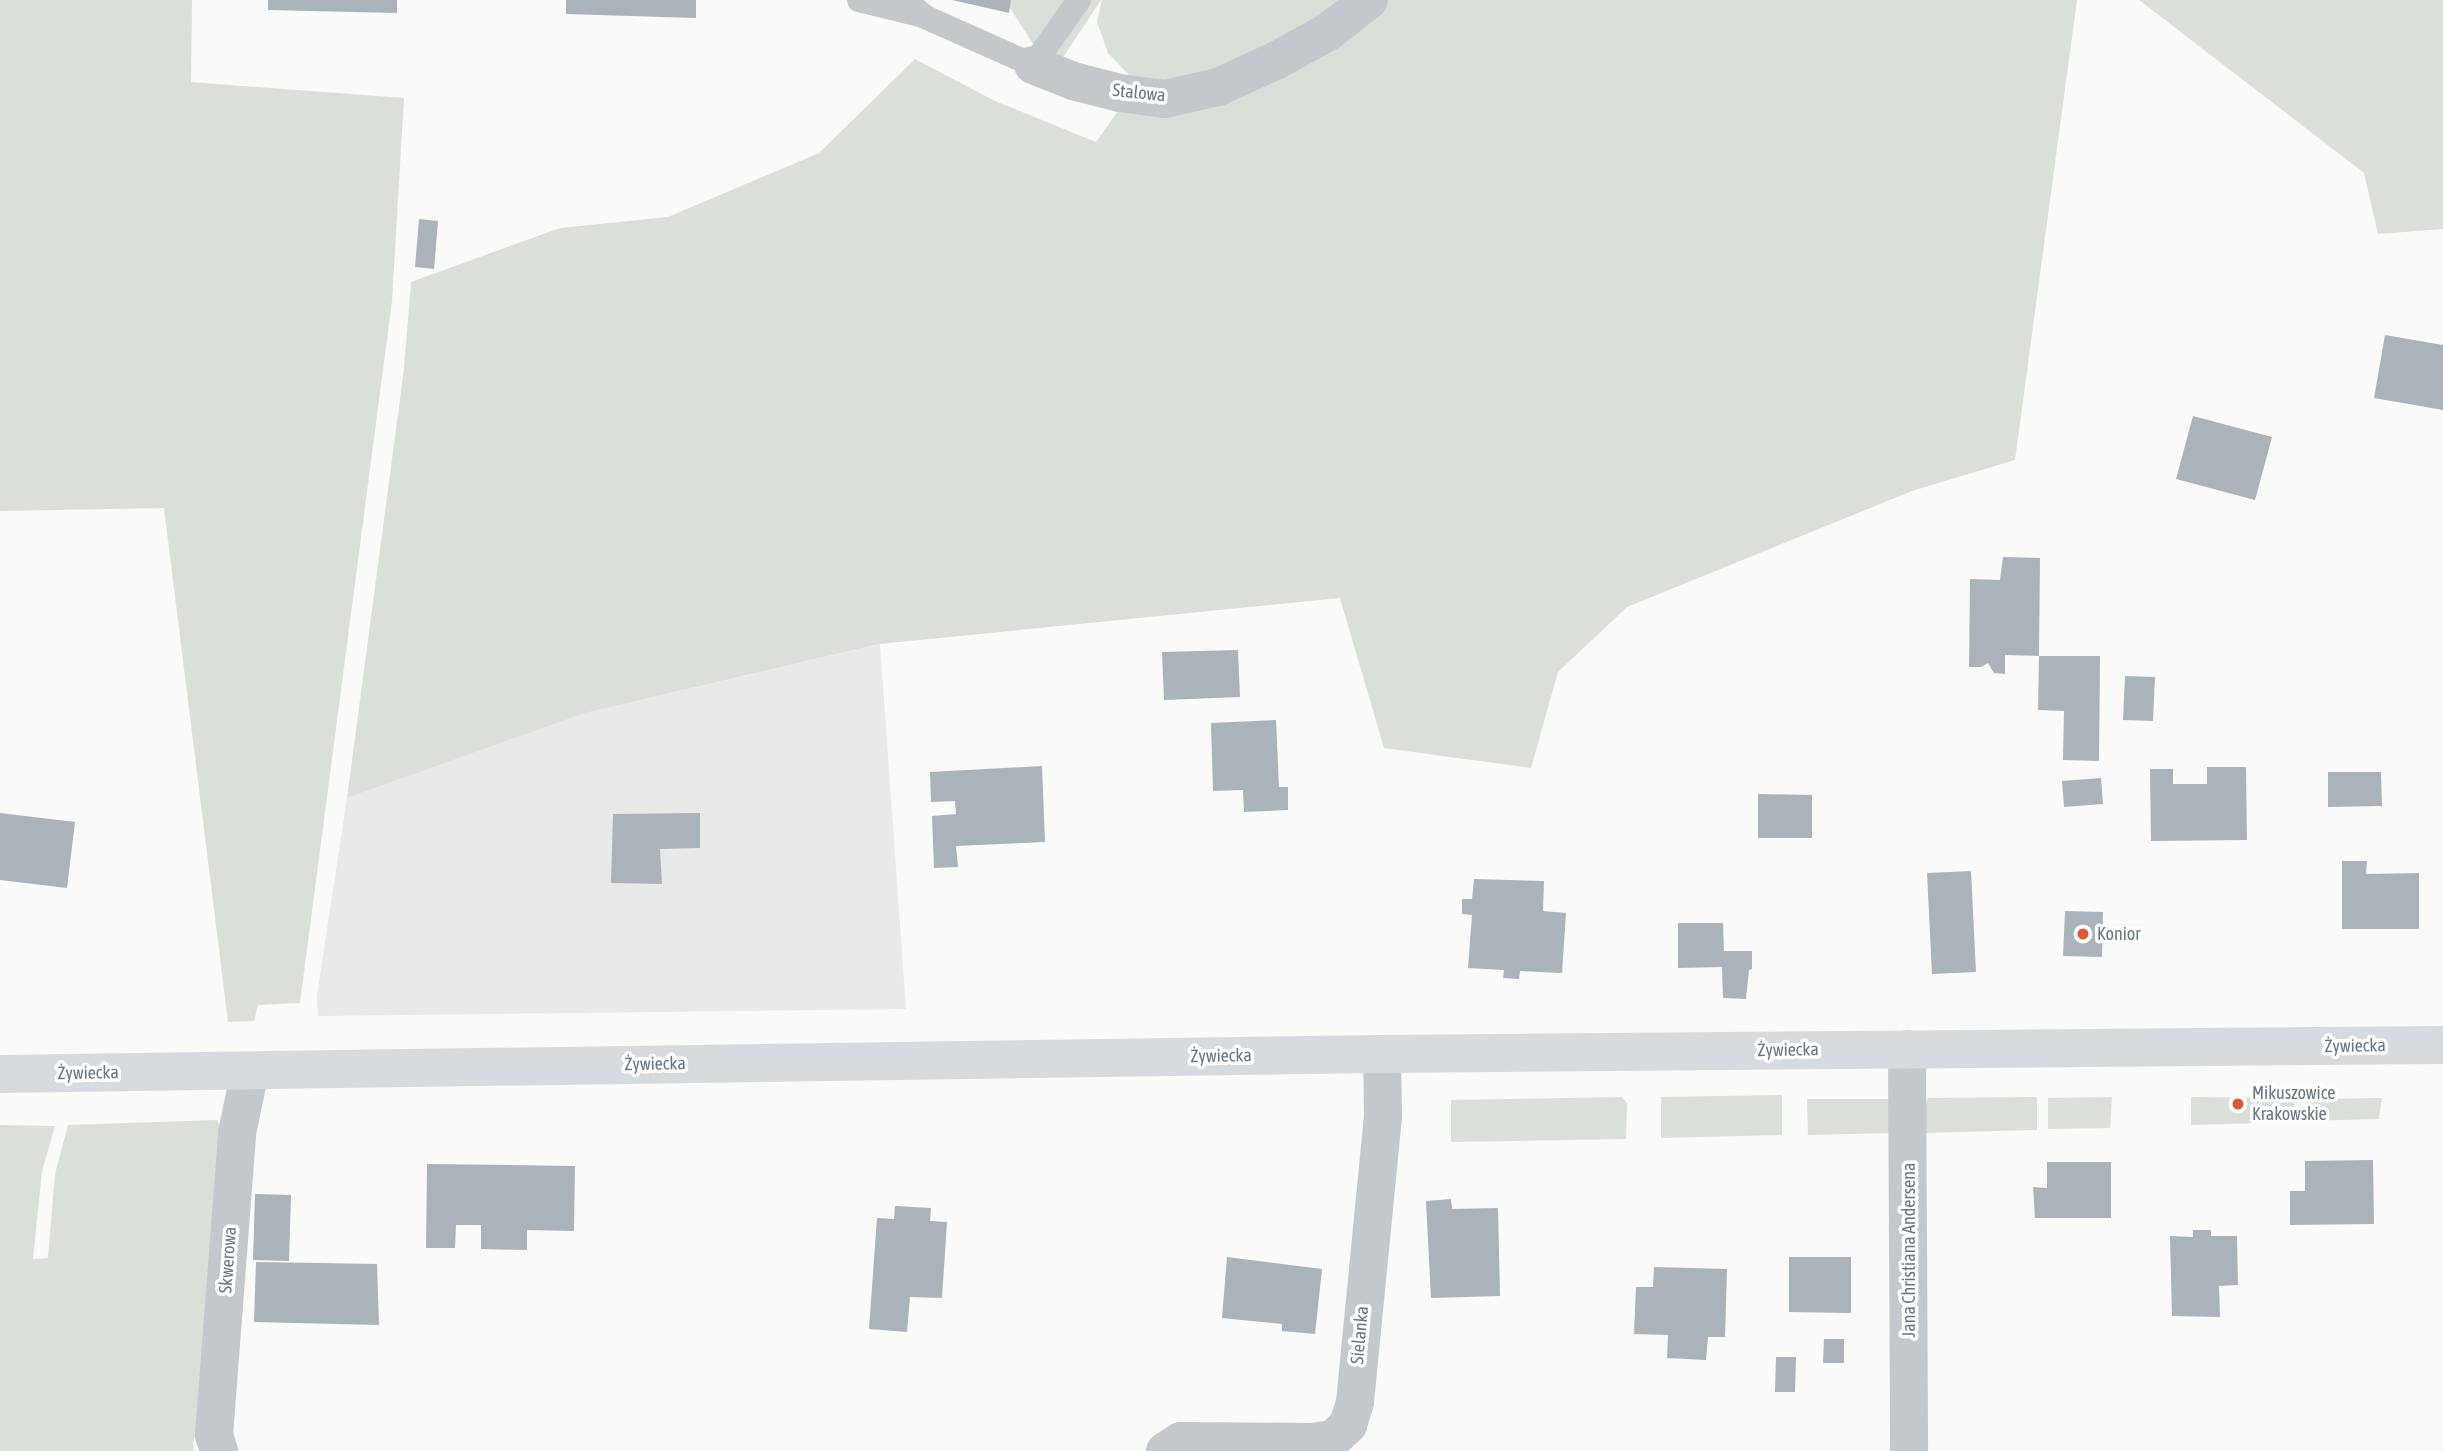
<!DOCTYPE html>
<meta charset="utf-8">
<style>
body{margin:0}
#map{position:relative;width:2443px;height:1451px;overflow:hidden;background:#fafaf8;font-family:"Asap Condensed",sans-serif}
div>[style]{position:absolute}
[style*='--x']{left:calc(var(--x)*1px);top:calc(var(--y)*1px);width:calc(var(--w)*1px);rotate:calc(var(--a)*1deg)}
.built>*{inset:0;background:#e8e9e9}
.green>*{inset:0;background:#dadfd7}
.building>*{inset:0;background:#aab3b9}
.service>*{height:24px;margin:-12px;padding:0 12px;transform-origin:12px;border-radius:12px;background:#c3c8cc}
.minor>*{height:38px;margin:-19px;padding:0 19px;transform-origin:19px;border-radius:19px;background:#c3c8cc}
.secondary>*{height:38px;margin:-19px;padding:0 19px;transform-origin:19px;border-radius:19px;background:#d6dbdf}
.dots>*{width:19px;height:19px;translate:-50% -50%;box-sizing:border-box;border:4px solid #fff;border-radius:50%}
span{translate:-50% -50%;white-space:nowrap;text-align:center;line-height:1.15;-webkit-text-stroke:7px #fff;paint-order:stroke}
.street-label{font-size:18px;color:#657683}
.poi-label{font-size:18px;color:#657683}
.left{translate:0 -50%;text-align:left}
</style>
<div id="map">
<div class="built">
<div style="clip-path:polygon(880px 644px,906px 1009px,318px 1016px,317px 995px,347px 798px,585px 713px)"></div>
</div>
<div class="green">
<div style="clip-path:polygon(0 0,192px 0,191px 82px,404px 98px,392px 301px,300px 1003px,258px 1005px,254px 1021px,228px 1022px,164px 508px,0 511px)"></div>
<div style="clip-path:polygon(1005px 0,1101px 0,1052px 74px)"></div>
<div style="clip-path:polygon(1102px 0,1351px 0,1272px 52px,1159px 86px,1129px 75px,1108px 53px,1097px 22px)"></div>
<div style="clip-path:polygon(1387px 0,2077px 0,2015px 460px,1912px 491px,1627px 607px,1558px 672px,1531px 768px,1384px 748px,1340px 598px,879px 644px,585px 713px,347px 798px,404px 369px,411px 282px,560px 228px,668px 217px,819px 153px,915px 59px,995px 101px,1096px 142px,1118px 111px)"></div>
<div style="clip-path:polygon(2139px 0,2443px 0,2443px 229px,2378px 234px,2364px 173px)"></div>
<div style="clip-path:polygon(1782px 1095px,1782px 1135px,1661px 1138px,1661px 1097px)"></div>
<div style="clip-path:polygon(1622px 1097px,1627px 1103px,1626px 1139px,1451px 1142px,1451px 1100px)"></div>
<div style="clip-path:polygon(2037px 1097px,2037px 1130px,1922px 1133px,1922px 1113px,1928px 1098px)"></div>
<div style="clip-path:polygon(2112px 1097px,2110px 1128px,2048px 1129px,2048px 1098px)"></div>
<div style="clip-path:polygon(2191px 1097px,2294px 1098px,2295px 1122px,2191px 1125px)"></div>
<div style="clip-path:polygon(2382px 1098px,2379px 1119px,2305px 1121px,2306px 1099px)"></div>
<div style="clip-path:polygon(1807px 1099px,1889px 1099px,1893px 1133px,1808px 1135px)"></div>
<div style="clip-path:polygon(217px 1120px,224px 1135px,207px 1397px,193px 1443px,194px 1451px,0 1451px,0 1125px,55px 1126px,42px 1171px,33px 1259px,48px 1258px,55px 1174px,68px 1125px)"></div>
</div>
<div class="building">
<div style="clip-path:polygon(268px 0,397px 0,397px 13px,268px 10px)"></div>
<div style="clip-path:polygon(566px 0,696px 0,696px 18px,566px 14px)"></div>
<div style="clip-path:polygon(952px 0,1011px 0,1009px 13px)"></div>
<div style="clip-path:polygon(419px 219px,438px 221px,434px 269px,415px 267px)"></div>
<div style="clip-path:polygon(2385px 335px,2443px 345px,2443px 410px,2374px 398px)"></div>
<div style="clip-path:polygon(2193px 416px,2272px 437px,2255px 500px,2176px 479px)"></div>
<div style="clip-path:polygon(2003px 557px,2040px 558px,2039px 656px,2100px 656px,2099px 761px,2063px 760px,2064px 711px,2038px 710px,2039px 656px,2005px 655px,2005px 674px,1994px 673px,1988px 663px,1981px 667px,1969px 667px,1970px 579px,2000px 580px)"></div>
<div style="clip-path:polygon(1238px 650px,1240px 697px,1164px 700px,1162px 652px)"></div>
<div style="clip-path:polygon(2125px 676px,2155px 677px,2153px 721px,2123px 720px)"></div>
<div style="clip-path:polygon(1276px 720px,1279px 787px,1288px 787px,1288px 810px,1244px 812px,1243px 790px,1213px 791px,1211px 723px)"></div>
<div style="clip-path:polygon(1042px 766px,1045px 842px,956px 846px,958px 867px,934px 868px,932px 816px,956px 814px,955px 801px,931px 802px,930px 772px)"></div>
<div style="clip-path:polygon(2207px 767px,2246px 767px,2247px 840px,2151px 841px,2150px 769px,2173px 769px,2173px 784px,2207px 784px)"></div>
<div style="clip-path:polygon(2328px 772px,2381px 772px,2382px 806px,2328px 807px)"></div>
<div style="clip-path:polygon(2101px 778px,2103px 804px,2064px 807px,2062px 781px)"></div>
<div style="clip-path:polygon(1758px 794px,1812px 795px,1812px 838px,1758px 838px)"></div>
<div style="clip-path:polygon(0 813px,75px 822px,67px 888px,0 880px)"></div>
<div style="clip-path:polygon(700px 813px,700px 848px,660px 849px,662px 884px,611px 883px,613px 814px)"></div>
<div style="clip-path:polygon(2342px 861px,2367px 861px,2366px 874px,2419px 873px,2419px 929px,2342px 929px)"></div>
<div style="clip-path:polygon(1971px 871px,1976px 972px,1932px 974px,1927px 873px)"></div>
<div style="clip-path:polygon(1474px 879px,1544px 881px,1543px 911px,1566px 913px,1562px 973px,1520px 971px,1519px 979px,1503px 978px,1504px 970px,1468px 968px,1472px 915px,1462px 914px,1462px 899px,1472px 899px)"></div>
<div style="clip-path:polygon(2065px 911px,2103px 912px,2102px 957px,2063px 956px)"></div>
<div style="clip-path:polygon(1678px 923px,1723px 923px,1724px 951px,1752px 951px,1752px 969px,1749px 970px,1746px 999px,1723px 998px,1722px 967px,1678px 968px)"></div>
<div style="clip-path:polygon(2373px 1160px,2374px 1224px,2290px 1225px,2290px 1191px,2305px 1191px,2305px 1161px)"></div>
<div style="clip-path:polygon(2047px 1162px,2111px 1162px,2111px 1218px,2035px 1218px,2033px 1187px,2047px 1188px)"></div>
<div style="clip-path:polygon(427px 1164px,575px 1166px,574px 1231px,527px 1230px,527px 1250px,481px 1249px,481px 1225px,456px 1225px,455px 1248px,426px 1248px)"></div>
<div style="clip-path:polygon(255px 1194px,291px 1195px,289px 1261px,253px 1260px)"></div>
<div style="clip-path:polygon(1451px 1199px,1452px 1209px,1498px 1208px,1500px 1296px,1431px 1298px,1426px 1201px)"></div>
<div style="clip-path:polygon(895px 1206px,931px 1208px,930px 1221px,947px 1222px,942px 1298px,910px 1297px,907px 1332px,869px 1329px,877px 1218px,894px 1219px)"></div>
<div style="clip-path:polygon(2193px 1230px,2211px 1230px,2211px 1236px,2237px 1236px,2238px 1285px,2219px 1286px,2220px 1317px,2172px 1316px,2170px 1236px,2193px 1237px)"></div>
<div style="clip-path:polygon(1227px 1257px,1322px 1269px,1315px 1334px,1282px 1331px,1282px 1324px,1222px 1318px)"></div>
<div style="clip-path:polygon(1789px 1257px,1851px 1257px,1851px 1313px,1789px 1312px)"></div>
<div style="clip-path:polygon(256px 1262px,377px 1264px,379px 1325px,254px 1322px)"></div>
<div style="clip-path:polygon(1654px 1267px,1727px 1269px,1725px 1337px,1708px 1337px,1706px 1360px,1667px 1358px,1668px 1335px,1634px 1334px,1636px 1287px,1653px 1287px)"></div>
<div style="clip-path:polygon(1824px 1339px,1844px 1339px,1844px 1363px,1823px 1363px)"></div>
<div style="clip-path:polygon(1776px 1357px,1796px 1357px,1795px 1392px,1775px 1392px)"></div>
</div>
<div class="service">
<div style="--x:859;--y:0;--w:67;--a:13.8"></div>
<div style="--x:905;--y:0;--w:26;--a:40"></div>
<div style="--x:925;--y:17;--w:118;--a:24"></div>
<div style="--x:1033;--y:65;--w:80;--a:-54.7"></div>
</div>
<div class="minor">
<div style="--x:1033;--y:65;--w:43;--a:21.8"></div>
<div style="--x:1073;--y:81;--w:49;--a:14.3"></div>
<div style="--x:1120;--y:93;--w:45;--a:7.6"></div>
<div style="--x:1165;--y:99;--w:54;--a:-12.8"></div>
<div style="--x:1218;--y:87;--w:65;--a:-24.6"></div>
<div style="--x:1277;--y:60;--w:58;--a:-28.8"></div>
<div style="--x:1328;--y:32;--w:52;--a:-38"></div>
<div style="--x:1907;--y:1049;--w:402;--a:89.7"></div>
<div style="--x:219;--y:1451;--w:17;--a:-107"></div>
<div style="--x:214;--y:1435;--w:303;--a:-85.6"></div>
<div style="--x:237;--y:1133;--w:63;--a:-78.2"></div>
<div style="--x:1165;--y:1451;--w:19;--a:-32"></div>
<div style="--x:1181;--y:1441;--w:132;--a:0.4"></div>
<div style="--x:1313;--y:1442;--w:20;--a:-9"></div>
<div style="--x:1333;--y:1439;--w:21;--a:-43"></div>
<div style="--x:1348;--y:1425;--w:24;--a:-73"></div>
<div style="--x:1355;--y:1402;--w:287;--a:-84.4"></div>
<div style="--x:1383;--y:1116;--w:62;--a:-90.9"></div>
</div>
<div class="secondary">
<div style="--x:0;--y:1074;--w:1382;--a:-0.83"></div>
<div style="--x:1382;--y:1054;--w:1061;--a:-0.49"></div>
</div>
<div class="dots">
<div style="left:2083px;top:934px;background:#e4572e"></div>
<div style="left:2238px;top:1104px;background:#e4572e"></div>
</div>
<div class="street-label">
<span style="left:1139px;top:93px;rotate:6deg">Stalowa</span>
<span style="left:2355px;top:1046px;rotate:-1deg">Żywiecka</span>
<span style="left:1788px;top:1050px;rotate:-1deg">Żywiecka</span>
<span style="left:1221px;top:1056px;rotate:-1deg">Żywiecka</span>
<span style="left:655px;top:1064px;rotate:-1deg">Żywiecka</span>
<span style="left:88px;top:1073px;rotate:-1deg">Żywiecka</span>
<span style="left:1909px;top:1250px;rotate:-90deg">Jana Christiana Andersena</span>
<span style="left:228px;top:1260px;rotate:-86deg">Skwerowa</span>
<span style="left:1360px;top:1335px;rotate:-85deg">Sielanka</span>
</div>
<div class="poi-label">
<span class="left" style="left:2097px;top:934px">Konior</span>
<span class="left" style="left:2252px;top:1104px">Mikuszowice<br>Krakowskie</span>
</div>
</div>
